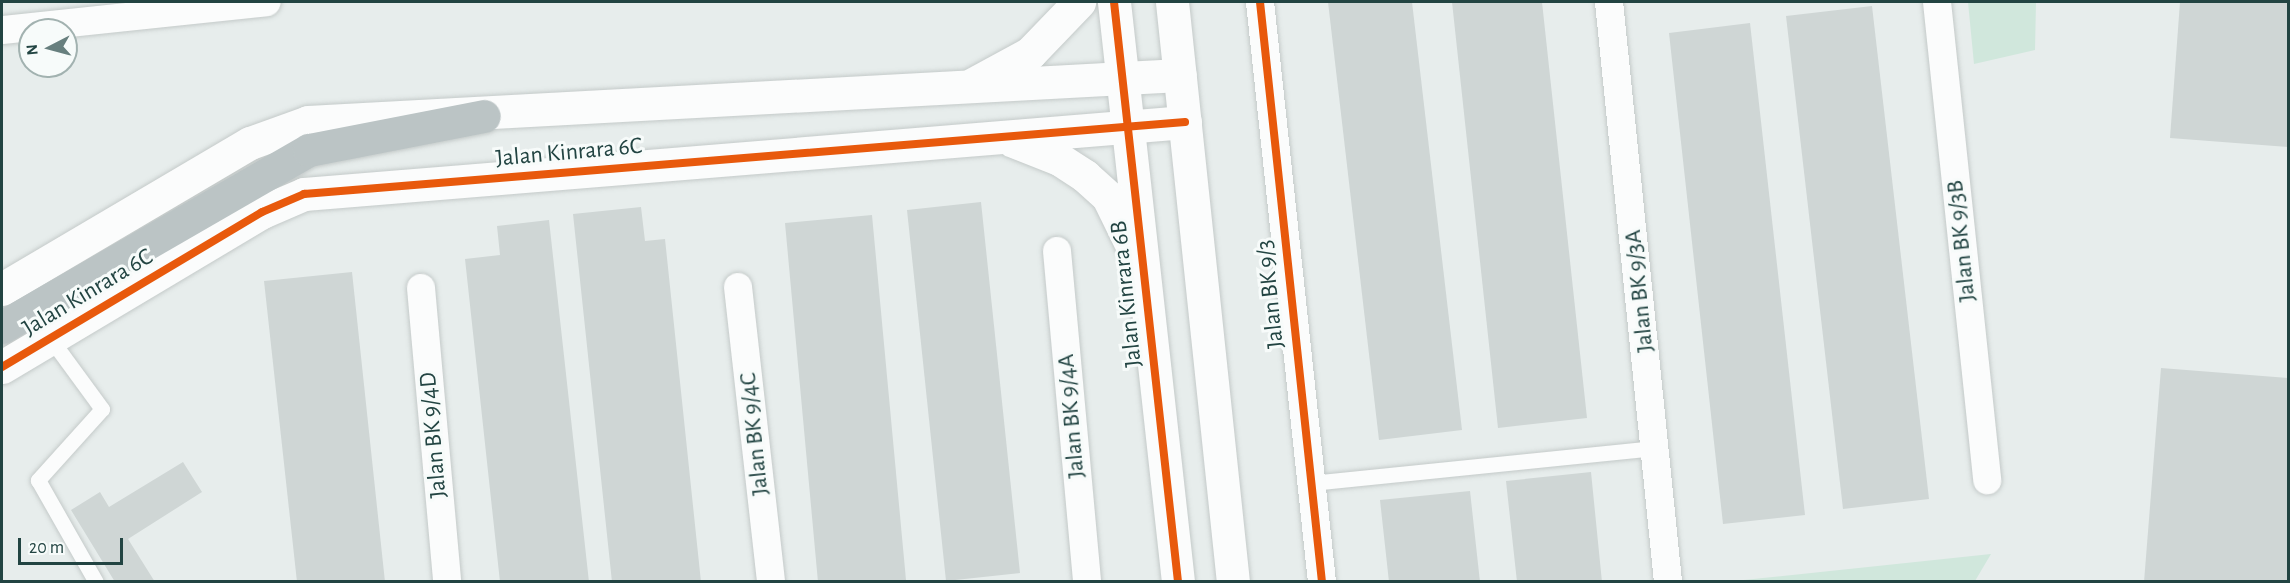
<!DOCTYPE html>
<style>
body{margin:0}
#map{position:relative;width:2290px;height:583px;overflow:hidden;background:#e7edec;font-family:"Alegreya Sans",sans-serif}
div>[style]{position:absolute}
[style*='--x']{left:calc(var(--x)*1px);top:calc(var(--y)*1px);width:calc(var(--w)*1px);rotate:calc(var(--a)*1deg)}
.green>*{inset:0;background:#d0e7dc}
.building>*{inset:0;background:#cfd6d5}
.roads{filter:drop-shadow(0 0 2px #c4cac9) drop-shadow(0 0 2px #c4cac9)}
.lane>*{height:15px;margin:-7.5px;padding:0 7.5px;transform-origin:7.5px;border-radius:7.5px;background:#fbfcfc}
.street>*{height:28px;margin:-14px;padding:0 14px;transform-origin:14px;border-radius:14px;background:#fbfcfc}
.secondary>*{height:33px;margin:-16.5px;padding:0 16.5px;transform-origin:16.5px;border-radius:16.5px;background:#fbfcfc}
.highway>*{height:33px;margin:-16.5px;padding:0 16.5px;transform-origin:16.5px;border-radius:16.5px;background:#bbc4c5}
.cycleway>*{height:8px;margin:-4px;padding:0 4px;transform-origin:4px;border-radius:4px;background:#e8590c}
span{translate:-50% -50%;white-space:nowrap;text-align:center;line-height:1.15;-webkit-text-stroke:6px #f7fbfa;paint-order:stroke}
.street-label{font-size:24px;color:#224442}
.frame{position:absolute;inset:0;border:3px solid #224442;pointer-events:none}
.north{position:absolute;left:18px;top:18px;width:60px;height:60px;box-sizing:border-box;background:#f7fbfa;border:2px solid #a2b2b0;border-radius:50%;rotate:264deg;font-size:16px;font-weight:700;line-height:24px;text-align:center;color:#224442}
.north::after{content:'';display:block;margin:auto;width:21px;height:27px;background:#677f7e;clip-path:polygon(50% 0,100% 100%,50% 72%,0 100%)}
.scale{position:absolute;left:18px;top:538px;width:105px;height:27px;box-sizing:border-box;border:3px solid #224442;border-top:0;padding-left:8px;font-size:18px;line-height:21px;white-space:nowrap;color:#224442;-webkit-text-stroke:4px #f7fbfa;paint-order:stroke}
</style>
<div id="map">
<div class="green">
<div style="clip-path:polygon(1968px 2px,2036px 2px,2035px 50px,1974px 64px)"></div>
<div style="clip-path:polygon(1991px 554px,1975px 581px,1734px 581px)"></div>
</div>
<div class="building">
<div style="clip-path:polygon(1328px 2px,1412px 2px,1462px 430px,1379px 440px)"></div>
<div style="clip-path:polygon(1452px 2px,1542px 2px,1587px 418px,1498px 428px)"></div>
<div style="clip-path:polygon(2180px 2px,2288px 2px,2288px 147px,2170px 138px)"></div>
<div style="clip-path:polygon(1872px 6px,1929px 499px,1843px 509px,1786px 16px)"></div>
<div style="clip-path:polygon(1750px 23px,1805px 515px,1723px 524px,1669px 33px)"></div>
<div style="clip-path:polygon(981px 202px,1020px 573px,946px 581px,907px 210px)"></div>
<div style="clip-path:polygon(641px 207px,645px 241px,665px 239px,701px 582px,612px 582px,573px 214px)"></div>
<div style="clip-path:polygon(872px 215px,906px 580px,818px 582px,785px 223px)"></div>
<div style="clip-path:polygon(549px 220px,589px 582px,500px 582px,465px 259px,500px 255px,497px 226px)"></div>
<div style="clip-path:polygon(352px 272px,385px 582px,297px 582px,264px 281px)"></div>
<div style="clip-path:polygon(2161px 368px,2288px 378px,2288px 582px,2144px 582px)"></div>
<div style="clip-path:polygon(183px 462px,202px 492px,128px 539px,155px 582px,115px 582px,71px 510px,100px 492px,109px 507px)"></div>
<div style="clip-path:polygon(1591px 472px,1602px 582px,1517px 582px,1506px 481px)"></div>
<div style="clip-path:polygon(1470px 491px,1480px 582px,1389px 582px,1380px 500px)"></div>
</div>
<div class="roads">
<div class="lane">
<div style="--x:50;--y:338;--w:88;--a:53.8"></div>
<div style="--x:102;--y:409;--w:96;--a:132"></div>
<div style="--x:38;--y:480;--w:117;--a:60.4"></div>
<div style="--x:1311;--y:483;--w:348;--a:-5.8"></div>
</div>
<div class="street">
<div style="--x:1260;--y:2;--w:583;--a:83.9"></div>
<div style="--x:1609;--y:2;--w:583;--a:84.19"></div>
<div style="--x:1937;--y:2;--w:481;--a:84"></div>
<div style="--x:2;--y:30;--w:266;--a:-6"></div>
<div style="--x:1057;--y:251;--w:332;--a:84.8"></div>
<div style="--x:738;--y:287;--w:297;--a:83.6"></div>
<div style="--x:421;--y:288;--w:295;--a:84.9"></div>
</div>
<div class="secondary">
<div style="--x:1114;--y:2;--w:584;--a:83.7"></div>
<div style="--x:1172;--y:2;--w:583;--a:84"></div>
<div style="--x:973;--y:84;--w:65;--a:-28.5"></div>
<div style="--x:1030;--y:53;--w:71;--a:-46.1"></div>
<div style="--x:1013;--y:141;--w:49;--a:21.4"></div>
<div style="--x:1059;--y:159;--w:31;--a:33"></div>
<div style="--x:1085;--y:176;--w:31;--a:42"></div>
<div style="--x:1108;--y:197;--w:59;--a:63.9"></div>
<div style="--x:2;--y:289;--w:288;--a:-30.5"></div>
<div style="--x:250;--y:143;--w:62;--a:-19.9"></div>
<div style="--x:308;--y:122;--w:873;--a:-3.09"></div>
<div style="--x:2;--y:367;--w:303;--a:-30.8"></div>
<div style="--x:262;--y:212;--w:46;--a:-23.2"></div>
<div style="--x:304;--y:194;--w:884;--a:-4.67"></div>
</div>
<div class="highway">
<div style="--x:2;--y:327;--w:354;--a:-30"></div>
<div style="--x:309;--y:150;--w:178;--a:-11"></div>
</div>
</div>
<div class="cycleway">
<div style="--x:1114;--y:2;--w:584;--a:83.7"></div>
<div style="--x:1260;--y:2;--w:583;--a:83.9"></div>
<div style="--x:2;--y:367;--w:303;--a:-30.8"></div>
<div style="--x:262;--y:212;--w:46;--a:-23.2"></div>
<div style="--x:304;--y:194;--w:884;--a:-4.67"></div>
</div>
<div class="street-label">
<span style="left:569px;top:153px;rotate:-5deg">Jalan Kinrara 6C</span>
<span style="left:1962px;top:241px;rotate:-96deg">Jalan BK 9/3B</span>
<span style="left:1640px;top:291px;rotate:-96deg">Jalan BK 9/3A</span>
<span style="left:88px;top:293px;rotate:-31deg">Jalan Kinrara 6C</span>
<span style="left:1127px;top:294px;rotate:-96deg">Jalan Kinrara 6B</span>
<span style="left:1271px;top:294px;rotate:-96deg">Jalan BK 9/3</span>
<span style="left:1072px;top:416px;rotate:-95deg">Jalan BK 9/4A</span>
<span style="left:755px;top:434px;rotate:-96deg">Jalan BK 9/4C</span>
<span style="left:434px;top:435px;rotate:-95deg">Jalan BK 9/4D</span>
</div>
<div class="frame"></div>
<div class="north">N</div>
<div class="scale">20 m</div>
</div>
